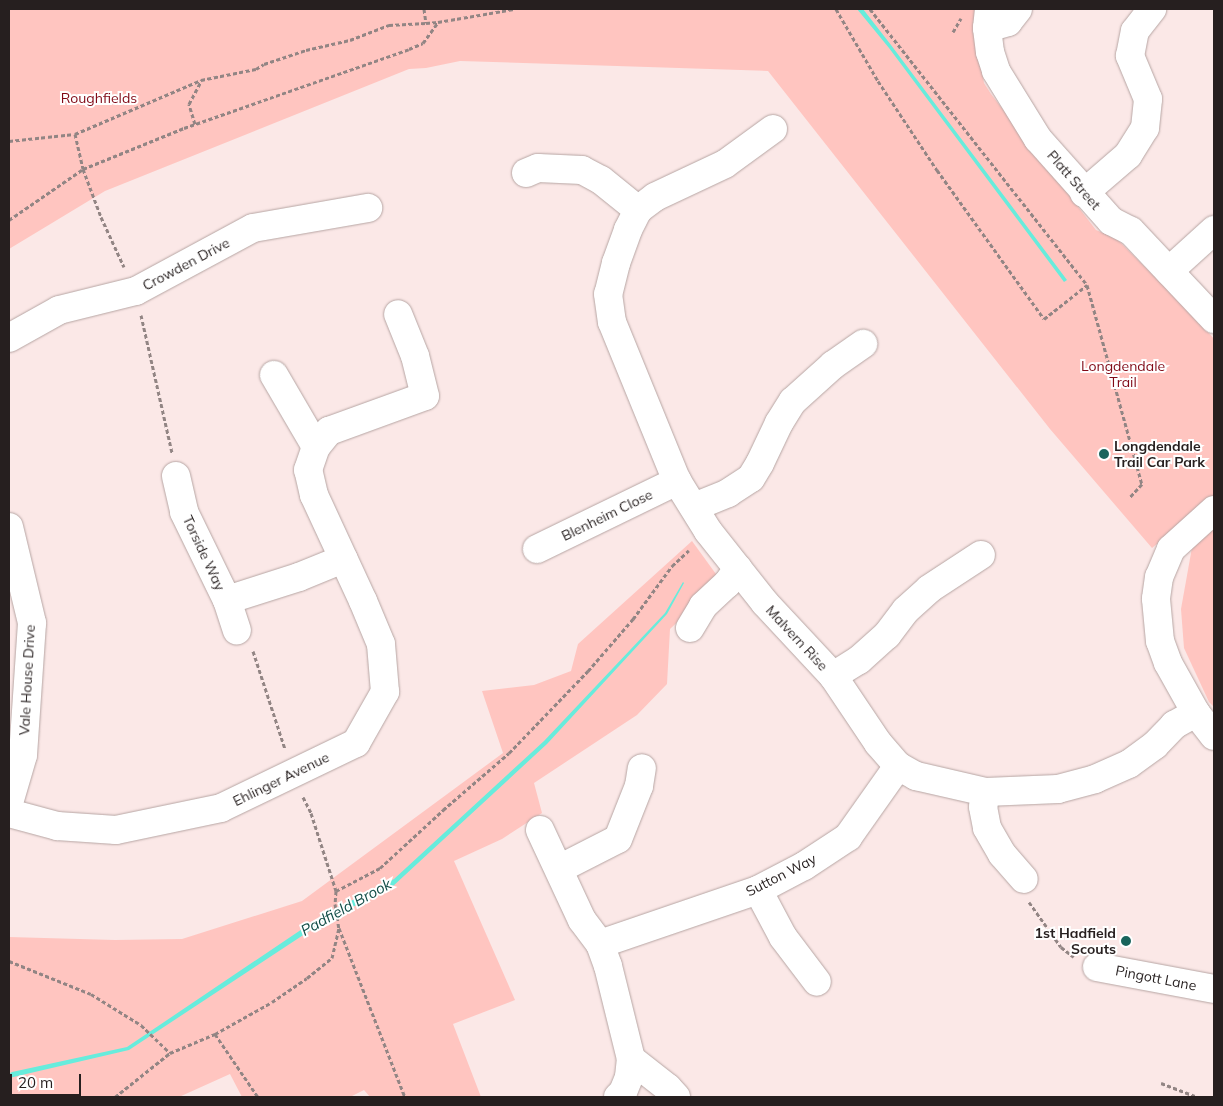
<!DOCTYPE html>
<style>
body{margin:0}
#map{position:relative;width:1223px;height:1106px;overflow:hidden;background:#fbe8e7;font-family:Mulish,sans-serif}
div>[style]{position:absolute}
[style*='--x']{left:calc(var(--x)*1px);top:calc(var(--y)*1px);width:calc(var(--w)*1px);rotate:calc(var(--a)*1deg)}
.green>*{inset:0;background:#ffc5c0}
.water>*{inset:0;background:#67ecdc}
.path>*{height:3px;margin-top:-1.5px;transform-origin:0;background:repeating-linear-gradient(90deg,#928584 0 4px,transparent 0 6.5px)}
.roads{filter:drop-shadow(0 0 1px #b6a5a3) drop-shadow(0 0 1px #b6a5a3)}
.minor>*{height:28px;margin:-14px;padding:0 14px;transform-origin:14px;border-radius:14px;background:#fff}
.dots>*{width:14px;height:14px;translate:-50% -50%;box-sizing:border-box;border:2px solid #fff;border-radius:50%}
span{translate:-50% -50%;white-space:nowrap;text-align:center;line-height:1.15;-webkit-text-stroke:4px #fff;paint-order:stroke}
.park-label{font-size:14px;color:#800916}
.street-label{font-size:14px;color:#261f1f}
.poi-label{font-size:14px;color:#261f1f;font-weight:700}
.left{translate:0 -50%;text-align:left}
.right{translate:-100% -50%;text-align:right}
.water-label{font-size:15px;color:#114c46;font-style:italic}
.frame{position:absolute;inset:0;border:10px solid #261f1f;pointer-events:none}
.scale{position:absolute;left:10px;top:1074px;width:71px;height:22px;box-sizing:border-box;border:2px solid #261f1f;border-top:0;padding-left:6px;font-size:15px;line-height:18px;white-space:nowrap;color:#261f1f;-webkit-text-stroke:4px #fff;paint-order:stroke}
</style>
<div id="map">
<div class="green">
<div style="clip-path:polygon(9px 9px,977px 9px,978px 49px,984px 83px,991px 94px,1096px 230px,1117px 239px,1197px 319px,1214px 339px,1214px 497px,1152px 548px,1050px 429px,768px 71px,460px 61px,426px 68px,409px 69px,105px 191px,9px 249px)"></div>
<div style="clip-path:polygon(1214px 525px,1214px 707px,1209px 702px,1184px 648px,1181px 609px,1193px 542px)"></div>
<div style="clip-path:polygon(692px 541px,721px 581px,670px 629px,667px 684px,637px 715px,534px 783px,542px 813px,502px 839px,454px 861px,515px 1000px,453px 1024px,481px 1097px,370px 1097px,364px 1090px,350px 1097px,242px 1097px,230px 1074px,179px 1097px,9px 1097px,9px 937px,115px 940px,182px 939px,302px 901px,503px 753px,482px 691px,534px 685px,571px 671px,578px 644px)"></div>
</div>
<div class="water">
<div style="clip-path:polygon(857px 9px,863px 9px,891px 45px,1067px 280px,1064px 282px,889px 48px)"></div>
<div style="clip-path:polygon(683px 582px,684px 583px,667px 614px,547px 744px,392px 887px,323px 922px,129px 1050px,9px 1078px,9px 1074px,12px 1072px,127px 1047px,323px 915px,394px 879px,544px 741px,665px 613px)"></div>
</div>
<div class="path">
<div style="--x:424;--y:9;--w:14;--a:82"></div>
<div style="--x:426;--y:23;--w:12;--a:-5"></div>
<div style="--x:836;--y:9;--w:83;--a:59.7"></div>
<div style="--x:878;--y:81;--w:107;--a:56.5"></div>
<div style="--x:937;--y:170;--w:183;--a:54.3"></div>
<div style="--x:1044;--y:319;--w:55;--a:-38.3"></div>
<div style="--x:870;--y:9;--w:351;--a:51.8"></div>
<div style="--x:1087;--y:285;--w:206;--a:74.6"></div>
<div style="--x:1142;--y:484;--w:18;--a:133"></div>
<div style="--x:953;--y:32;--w:16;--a:-60"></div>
<div style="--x:195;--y:124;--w:21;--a:-107"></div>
<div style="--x:189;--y:104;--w:26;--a:-62"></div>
<div style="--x:75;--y:134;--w:137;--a:-23.2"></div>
<div style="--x:201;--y:80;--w:56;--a:-11.3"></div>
<div style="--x:256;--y:69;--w:9;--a:-32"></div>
<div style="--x:264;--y:64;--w:44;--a:-18.4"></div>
<div style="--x:306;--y:50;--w:45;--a:-12.8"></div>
<div style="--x:350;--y:40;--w:42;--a:-21"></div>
<div style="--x:389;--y:25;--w:37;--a:-3"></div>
<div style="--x:9;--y:141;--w:66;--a:-6.1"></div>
<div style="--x:75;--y:134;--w:36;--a:77"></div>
<div style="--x:83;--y:169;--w:51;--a:69.4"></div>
<div style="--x:101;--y:217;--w:55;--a:65.3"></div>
<div style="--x:9;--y:220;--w:90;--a:-34.6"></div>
<div style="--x:83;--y:169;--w:109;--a:-22.1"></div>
<div style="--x:184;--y:128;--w:238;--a:-19.3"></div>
<div style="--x:409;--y:49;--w:15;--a:-23"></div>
<div style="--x:423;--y:43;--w:26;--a:-54"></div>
<div style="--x:438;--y:22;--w:77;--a:-9.7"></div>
<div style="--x:141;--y:315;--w:141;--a:77.3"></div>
<div style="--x:253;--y:651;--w:103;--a:71.9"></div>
<div style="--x:303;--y:797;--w:18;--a:63"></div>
<div style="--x:311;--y:813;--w:82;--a:72.2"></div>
<div style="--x:336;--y:891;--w:13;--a:94"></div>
<div style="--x:335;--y:904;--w:24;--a:81"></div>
<div style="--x:339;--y:928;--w:181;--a:68.7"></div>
<div style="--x:336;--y:891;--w:50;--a:-27.6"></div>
<div style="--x:380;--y:868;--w:86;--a:-42.6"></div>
<div style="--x:443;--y:810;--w:87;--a:-40.8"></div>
<div style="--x:509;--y:753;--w:114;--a:-46.1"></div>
<div style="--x:588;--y:671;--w:69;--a:-49.1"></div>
<div style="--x:633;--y:619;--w:66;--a:-53.7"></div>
<div style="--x:672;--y:566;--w:23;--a:-43"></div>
<div style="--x:1029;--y:902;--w:55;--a:54.6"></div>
<div style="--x:1061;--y:947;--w:16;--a:38"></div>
<div style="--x:9;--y:961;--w:88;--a:21.9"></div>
<div style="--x:91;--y:994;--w:59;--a:31.8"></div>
<div style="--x:141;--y:1025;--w:40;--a:44"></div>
<div style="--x:215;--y:1034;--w:76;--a:55.7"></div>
<div style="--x:1161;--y:1083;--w:39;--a:21"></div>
<div style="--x:115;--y:1097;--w:70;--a:-38.7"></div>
<div style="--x:170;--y:1053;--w:49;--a:-22.9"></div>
<div style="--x:215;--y:1034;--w:65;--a:-29.3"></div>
<div style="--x:272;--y:1002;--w:42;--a:-34.4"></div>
<div style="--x:307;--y:978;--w:32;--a:-39"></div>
<div style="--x:332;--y:958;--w:31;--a:-77"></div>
</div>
<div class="roads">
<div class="minor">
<div style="--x:989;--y:9;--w:19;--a:96"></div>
<div style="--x:987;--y:28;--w:24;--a:83"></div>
<div style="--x:990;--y:52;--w:20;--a:72"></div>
<div style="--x:996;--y:71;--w:80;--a:58.3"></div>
<div style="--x:1038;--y:139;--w:110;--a:48.3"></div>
<div style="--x:1111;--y:221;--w:22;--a:27"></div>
<div style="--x:1131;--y:231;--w:121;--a:46.7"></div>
<div style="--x:987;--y:28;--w:22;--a:-16"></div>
<div style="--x:1008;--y:22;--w:16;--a:-52"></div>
<div style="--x:773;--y:129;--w:59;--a:143.9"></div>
<div style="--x:725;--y:164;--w:77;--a:154.8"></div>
<div style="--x:655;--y:197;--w:21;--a:143"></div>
<div style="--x:638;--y:210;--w:22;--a:117"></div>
<div style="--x:628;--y:230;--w:35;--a:110"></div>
<div style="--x:616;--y:263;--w:32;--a:104"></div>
<div style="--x:608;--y:294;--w:28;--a:82"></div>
<div style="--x:612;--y:322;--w:172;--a:67.8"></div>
<div style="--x:677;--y:481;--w:59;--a:58.2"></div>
<div style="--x:708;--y:531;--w:92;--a:51.6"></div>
<div style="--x:765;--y:603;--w:100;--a:47"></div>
<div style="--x:833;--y:676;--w:81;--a:56.1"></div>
<div style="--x:878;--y:743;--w:30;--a:49"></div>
<div style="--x:898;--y:766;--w:21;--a:29"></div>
<div style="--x:916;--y:776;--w:72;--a:12.9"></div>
<div style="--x:986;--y:792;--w:72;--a:-2.4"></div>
<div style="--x:1058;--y:789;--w:38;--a:-15"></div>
<div style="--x:1095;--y:779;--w:37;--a:-24"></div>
<div style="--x:1129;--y:764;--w:32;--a:-36"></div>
<div style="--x:1155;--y:745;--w:28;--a:-46"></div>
<div style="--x:1174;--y:725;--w:25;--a:-29"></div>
<div style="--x:526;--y:173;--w:13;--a:-23"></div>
<div style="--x:538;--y:168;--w:44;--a:2.6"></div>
<div style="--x:582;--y:170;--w:21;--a:28"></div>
<div style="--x:601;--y:180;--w:48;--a:39"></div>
<div style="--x:1084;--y:193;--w:58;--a:-40.8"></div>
<div style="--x:1128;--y:155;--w:32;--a:-58"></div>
<div style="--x:1145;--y:128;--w:29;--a:-84"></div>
<div style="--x:1148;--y:99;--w:47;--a:-112.7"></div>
<div style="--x:1130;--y:56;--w:25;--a:-79"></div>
<div style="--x:1135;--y:31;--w:28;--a:-52"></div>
<div style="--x:1169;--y:271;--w:61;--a:-42.3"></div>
<div style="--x:9;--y:338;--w:57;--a:-29.2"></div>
<div style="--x:59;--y:310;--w:79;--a:-13.9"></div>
<div style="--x:136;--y:291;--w:133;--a:-28.3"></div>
<div style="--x:253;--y:228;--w:117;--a:-9.9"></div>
<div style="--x:274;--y:375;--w:83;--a:59.7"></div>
<div style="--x:176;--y:476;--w:37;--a:77"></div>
<div style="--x:184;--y:512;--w:98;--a:64"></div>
<div style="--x:227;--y:600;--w:32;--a:72"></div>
<div style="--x:694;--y:507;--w:37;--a:-22"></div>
<div style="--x:728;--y:493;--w:27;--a:-33"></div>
<div style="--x:751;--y:478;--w:17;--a:-59"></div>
<div style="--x:760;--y:463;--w:44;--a:-64.6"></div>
<div style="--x:779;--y:423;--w:26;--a:-58"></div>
<div style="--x:793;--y:401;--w:54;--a:-42"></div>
<div style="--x:833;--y:365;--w:37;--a:-35"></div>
<div style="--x:1214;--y:510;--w:58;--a:137.8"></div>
<div style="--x:1171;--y:549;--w:30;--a:113"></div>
<div style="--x:1159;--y:577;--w:22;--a:98"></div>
<div style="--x:1156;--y:599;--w:42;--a:84.6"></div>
<div style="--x:1160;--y:641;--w:23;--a:70"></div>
<div style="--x:1168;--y:663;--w:57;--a:60.8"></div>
<div style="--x:1196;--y:713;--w:29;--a:52"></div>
<div style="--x:9;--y:527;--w:99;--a:76.5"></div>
<div style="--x:32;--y:623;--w:132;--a:93.9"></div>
<div style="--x:23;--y:755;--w:50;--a:106.3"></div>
<div style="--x:537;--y:549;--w:156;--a:-25.9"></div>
<div style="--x:227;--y:600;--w:76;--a:-17.7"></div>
<div style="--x:299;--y:577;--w:48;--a:-22.2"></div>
<div style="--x:690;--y:628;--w:26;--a:-59"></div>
<div style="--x:703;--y:606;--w:33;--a:-43"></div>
<div style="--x:727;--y:584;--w:19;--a:-55"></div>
<div style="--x:833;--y:676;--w:31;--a:-32"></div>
<div style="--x:859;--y:660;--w:38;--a:-42"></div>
<div style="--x:887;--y:635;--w:31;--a:-53"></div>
<div style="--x:906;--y:610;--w:31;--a:-42"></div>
<div style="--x:929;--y:589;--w:62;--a:-33.2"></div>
<div style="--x:986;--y:792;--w:15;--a:101"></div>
<div style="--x:983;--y:807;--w:21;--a:79"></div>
<div style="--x:987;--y:828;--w:30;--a:60"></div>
<div style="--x:1002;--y:854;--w:33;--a:49"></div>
<div style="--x:9;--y:813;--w:50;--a:15.2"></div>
<div style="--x:57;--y:826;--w:59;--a:3.9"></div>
<div style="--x:116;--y:830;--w:107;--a:-11.8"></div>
<div style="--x:221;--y:808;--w:150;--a:-25.7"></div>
<div style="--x:356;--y:743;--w:59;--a:-60.4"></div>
<div style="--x:385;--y:692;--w:48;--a:-94.8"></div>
<div style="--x:381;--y:644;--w:47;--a:-112.7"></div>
<div style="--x:363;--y:601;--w:117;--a:-114.8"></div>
<div style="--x:314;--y:495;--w:26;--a:-103"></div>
<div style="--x:308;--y:470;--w:24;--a:-71"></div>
<div style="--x:316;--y:447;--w:21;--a:-51"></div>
<div style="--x:329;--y:431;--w:102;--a:-20"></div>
<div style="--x:425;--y:396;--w:41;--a:-104"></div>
<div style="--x:415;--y:356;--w:45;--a:-112"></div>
<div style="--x:540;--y:830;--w:99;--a:65"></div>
<div style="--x:582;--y:920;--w:30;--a:53"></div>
<div style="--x:600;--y:944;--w:23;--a:70"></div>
<div style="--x:608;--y:966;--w:96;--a:76.1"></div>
<div style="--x:631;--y:1059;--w:47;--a:38.1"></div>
<div style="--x:668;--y:1088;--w:12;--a:48"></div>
<div style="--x:559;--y:869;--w:66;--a:-27"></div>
<div style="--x:618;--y:839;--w:57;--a:-68.4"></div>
<div style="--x:639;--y:786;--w:18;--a:-81"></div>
<div style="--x:758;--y:890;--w:53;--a:62"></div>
<div style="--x:783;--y:937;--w:56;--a:52.9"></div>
<div style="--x:600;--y:944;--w:167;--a:-18.9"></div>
<div style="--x:758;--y:890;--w:52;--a:-27.6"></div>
<div style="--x:804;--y:866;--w:53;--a:-33.4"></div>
<div style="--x:848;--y:837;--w:87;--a:-54.8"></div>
<div style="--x:1097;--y:967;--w:119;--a:10.6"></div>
<div style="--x:618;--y:1097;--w:7;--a:-45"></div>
<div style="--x:623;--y:1092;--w:16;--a:-68"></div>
<div style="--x:629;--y:1077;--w:18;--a:-84"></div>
</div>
</div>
<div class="dots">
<div style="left:1104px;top:454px;background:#19645c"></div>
<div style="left:1126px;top:941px;background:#19645c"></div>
</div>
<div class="park-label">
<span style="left:99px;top:98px">Roughfields</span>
<span style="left:1123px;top:374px">Longdendale<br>Trail</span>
</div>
<div class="street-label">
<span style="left:1074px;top:180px;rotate:49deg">Platt Street</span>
<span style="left:186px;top:264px;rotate:-28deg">Crowden Drive</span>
<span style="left:607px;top:515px;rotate:-26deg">Blenheim Close</span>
<span style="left:204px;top:553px;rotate:65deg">Torside Way</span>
<span style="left:797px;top:638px;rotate:47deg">Malvern Rise</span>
<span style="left:27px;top:680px;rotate:-87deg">Vale House Drive</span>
<span style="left:281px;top:779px;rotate:-26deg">Ehlinger Avenue</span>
<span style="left:781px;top:875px;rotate:-27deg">Sutton Way</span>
<span style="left:1156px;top:978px;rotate:11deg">Pingott Lane</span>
</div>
<div class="poi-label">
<span class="left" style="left:1114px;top:454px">Longdendale<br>Trail Car Park</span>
<span class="right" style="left:1116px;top:941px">1st Hadfield<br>Scouts</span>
</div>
<div class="water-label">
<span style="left:346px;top:907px;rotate:-29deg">Padfield Brook</span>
</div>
<div class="frame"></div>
<div class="scale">20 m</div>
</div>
